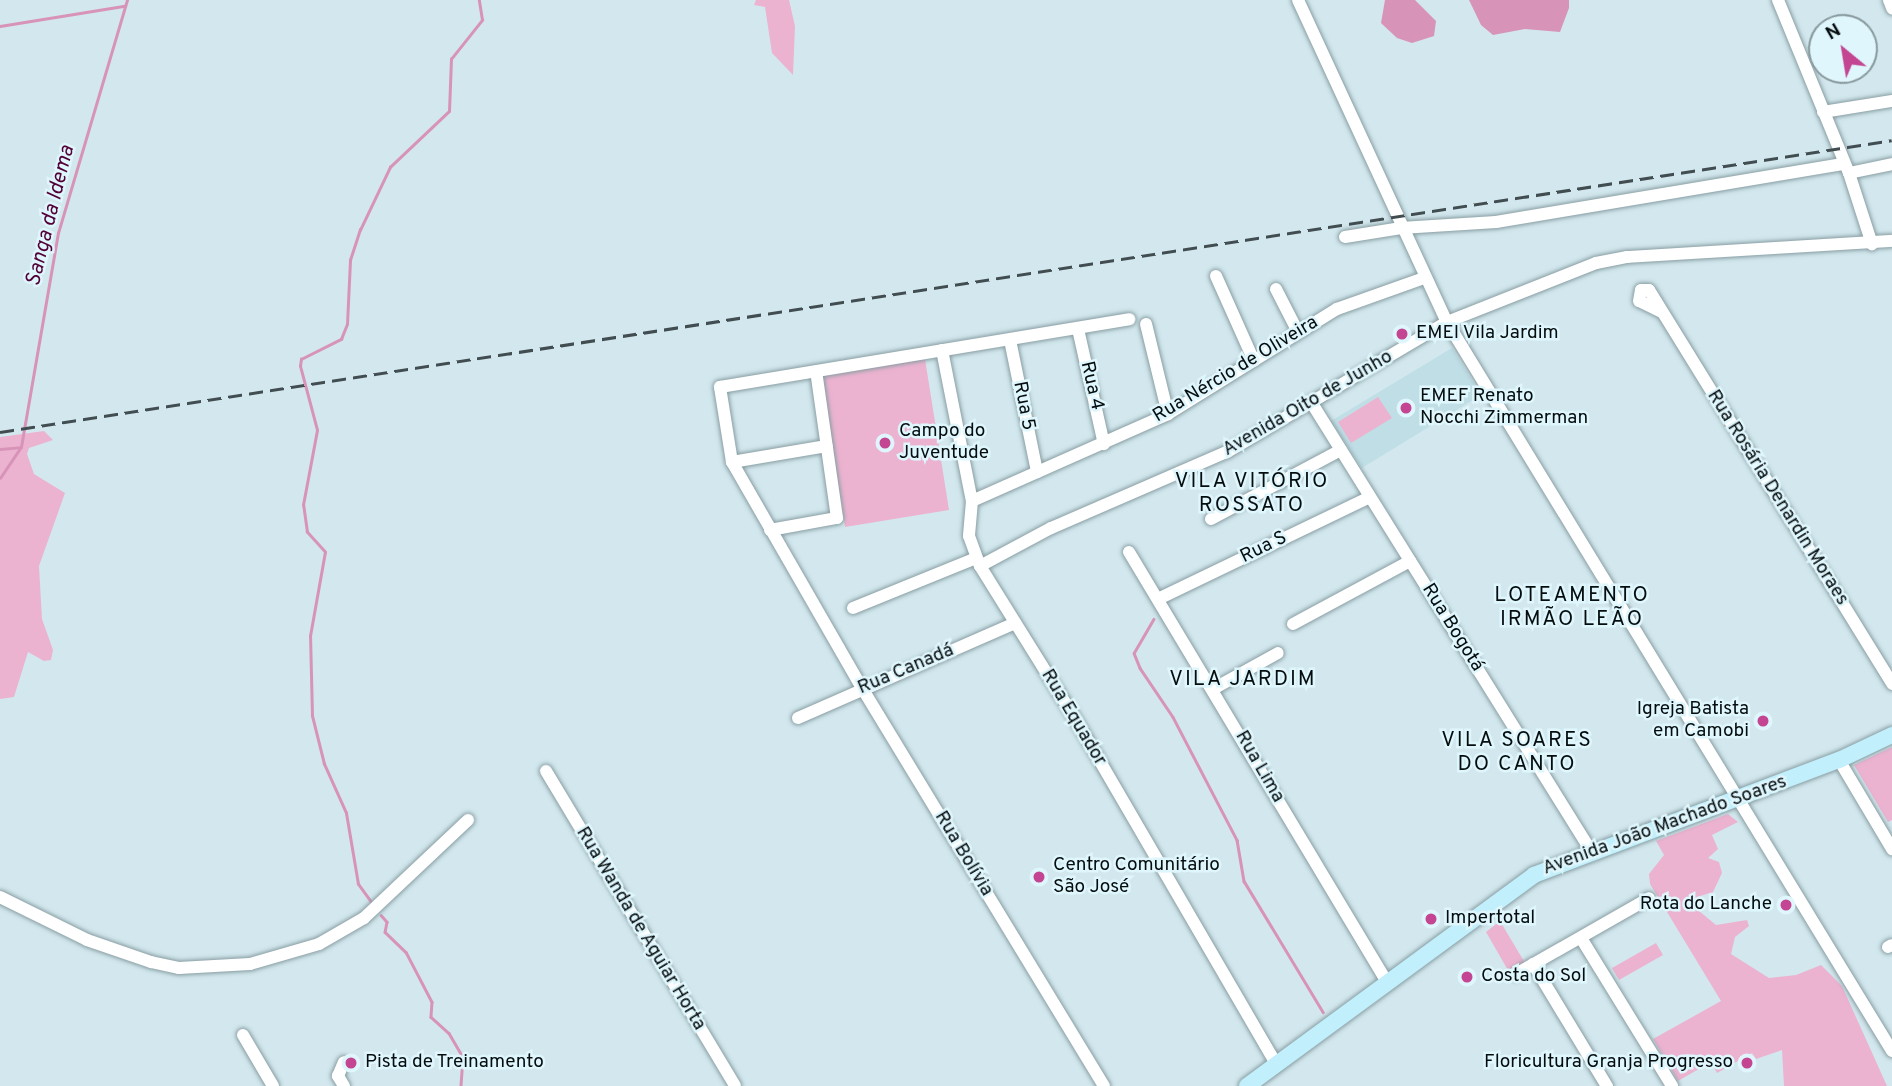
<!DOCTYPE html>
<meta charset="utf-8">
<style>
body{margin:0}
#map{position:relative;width:1892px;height:1086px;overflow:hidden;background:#d2e8ee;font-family:Overpass,sans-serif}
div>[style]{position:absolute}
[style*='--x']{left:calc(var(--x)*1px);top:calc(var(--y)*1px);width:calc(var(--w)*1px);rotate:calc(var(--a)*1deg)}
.built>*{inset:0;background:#bfdee6}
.green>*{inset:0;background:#ecb3d0}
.water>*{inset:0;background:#d893b8}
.stream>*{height:2.5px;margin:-1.25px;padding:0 1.25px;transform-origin:1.25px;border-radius:1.25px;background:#d893b8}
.roads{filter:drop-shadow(0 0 2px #899ea3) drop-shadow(0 0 2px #899ea3)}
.minor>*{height:12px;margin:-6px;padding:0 6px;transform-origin:6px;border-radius:6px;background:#fff}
.major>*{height:16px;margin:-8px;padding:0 8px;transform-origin:8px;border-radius:8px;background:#c1effb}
.rail>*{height:2.5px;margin-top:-1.25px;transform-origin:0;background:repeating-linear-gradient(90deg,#414d50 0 14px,transparent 0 21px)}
.dots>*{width:19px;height:19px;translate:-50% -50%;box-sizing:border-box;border:4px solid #dff6fc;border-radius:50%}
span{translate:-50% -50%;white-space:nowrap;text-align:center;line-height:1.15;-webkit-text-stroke:5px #dff6fc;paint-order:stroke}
.poi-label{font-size:19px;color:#060d0f}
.left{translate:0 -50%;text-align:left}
.right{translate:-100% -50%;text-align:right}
.street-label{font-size:19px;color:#060d0f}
.water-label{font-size:21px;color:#530038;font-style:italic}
.neighbourhood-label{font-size:21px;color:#060d0f;letter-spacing:2px}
.north{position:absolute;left:1808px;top:14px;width:70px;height:70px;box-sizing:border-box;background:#dff6fc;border:2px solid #88999d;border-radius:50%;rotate:330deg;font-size:19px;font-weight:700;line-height:28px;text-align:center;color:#060d0f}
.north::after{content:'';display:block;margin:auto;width:24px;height:32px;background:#c44592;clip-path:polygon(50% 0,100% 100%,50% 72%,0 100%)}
</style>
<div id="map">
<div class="built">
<div style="clip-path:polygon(1452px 348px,1481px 395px,1362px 468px,1331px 421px)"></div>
</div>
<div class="green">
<div style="clip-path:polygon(756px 0,789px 0,795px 26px,793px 75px,772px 53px,765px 7px,754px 5px)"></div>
<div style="clip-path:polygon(925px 359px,949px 510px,845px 527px,821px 376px)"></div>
<div style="clip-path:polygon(1378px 397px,1392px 418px,1351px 443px,1338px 422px)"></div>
<div style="clip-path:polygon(44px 431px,53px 440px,29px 448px,27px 454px,34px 474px,65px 493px,39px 566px,42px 619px,53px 650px,51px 660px,44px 661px,28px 652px,14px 697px,0 699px,0 437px)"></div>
<div style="clip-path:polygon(1892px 747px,1892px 820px,1888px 822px,1854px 765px)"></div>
<div style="clip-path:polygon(1728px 814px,1738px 822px,1712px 835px,1718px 849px,1708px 858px,1719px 862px,1722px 873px,1713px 892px,1697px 897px,1693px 906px,1716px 925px,1747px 920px,1749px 926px,1735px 937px,1731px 954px,1769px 978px,1796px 975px,1821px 965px,1842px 986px,1887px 1086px,1784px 1086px,1782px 1050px,1756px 1059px,1752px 1053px,1717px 1073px,1711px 1062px,1678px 1081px,1653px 1039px,1721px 1001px,1650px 884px,1649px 874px,1664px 855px,1656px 841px)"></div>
<div style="clip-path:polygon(1500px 921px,1525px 963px,1509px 972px,1486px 932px)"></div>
<div style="clip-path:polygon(1656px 943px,1663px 955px,1619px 980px,1612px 968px)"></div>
</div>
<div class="water">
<div style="clip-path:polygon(1385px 0,1415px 0,1436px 21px,1434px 36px,1412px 43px,1397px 38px,1381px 23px)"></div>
<div style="clip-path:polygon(1469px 0,1569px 0,1569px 8px,1560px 32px,1525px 29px,1493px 35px,1481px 25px)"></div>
</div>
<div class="stream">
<div style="--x:0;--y:26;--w:126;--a:-9.2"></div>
<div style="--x:0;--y:449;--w:21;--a:-5"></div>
<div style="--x:0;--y:478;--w:37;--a:-56"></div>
<div style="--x:21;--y:447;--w:217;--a:-80.2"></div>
<div style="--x:58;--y:233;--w:243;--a:-73.5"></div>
<div style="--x:1154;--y:619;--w:39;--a:120"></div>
<div style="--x:1134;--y:653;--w:16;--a:68"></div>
<div style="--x:1140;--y:668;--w:59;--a:56"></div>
<div style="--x:1173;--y:717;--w:139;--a:62.5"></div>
<div style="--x:1237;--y:840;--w:42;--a:80.3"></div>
<div style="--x:1244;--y:881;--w:153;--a:58.9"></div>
<div style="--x:371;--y:902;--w:22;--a:-126"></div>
<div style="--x:358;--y:884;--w:72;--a:-99.6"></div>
<div style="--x:346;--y:813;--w:54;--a:-114.2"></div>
<div style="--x:324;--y:764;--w:49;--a:-104"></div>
<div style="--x:312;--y:716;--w:80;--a:-91.4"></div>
<div style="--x:310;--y:636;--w:85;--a:-79.9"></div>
<div style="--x:325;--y:552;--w:27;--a:-132"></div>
<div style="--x:307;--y:532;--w:27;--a:-98"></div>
<div style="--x:303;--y:505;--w:76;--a:-79.4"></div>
<div style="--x:317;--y:430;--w:66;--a:-104.9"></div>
<div style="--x:300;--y:366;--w:7;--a:-82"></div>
<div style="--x:301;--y:359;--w:45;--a:-26.6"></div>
<div style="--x:341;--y:339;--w:16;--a:-68"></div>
<div style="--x:347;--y:324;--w:64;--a:-87.3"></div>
<div style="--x:350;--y:260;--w:32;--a:-72"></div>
<div style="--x:360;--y:230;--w:70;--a:-64.5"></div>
<div style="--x:390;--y:167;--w:81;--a:-43.5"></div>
<div style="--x:449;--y:111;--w:52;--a:-87.8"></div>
<div style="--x:451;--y:59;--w:50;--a:-51.5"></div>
<div style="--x:482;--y:20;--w:20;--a:-99"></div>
<div style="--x:381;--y:915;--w:9;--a:49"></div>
<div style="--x:387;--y:922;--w:10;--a:101"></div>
<div style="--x:385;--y:932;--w:29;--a:44"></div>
<div style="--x:406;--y:952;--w:56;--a:62.5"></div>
<div style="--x:432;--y:1002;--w:15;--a:94"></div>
<div style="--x:431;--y:1017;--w:24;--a:42"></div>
<div style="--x:449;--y:1033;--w:28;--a:60"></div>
<div style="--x:463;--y:1057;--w:29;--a:94"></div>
</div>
<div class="roads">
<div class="minor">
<div style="--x:1298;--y:0;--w:355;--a:65.2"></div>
<div style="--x:1447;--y:322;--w:854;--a:58.6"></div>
<div style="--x:1778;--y:0;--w:187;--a:67.7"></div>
<div style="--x:1849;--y:173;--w:75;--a:72.1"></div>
<div style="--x:1889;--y:0;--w:9;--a:69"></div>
<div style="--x:1823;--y:112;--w:70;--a:-9.1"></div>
<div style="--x:1849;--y:173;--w:44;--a:-11.8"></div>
<div style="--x:1345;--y:237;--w:57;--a:-9.1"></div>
<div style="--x:1401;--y:228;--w:95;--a:-3.6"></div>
<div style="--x:1496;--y:222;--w:353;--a:-9.5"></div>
<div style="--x:1216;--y:276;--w:93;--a:65.9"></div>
<div style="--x:1276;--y:289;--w:48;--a:62.9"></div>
<div style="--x:1662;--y:312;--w:25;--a:-154"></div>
<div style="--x:1639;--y:301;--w:11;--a:-80"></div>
<div style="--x:1641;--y:290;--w:8;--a:0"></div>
<div style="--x:1649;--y:290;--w:463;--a:58.3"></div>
<div style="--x:1146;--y:324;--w:93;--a:76.3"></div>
<div style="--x:1078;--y:329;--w:118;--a:77.3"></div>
<div style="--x:1010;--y:340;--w:135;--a:78.4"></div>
<div style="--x:942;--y:350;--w:154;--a:78.8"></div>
<div style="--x:972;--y:501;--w:35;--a:95"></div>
<div style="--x:969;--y:536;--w:32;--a:70"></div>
<div style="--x:980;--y:566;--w:181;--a:58.1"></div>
<div style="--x:1076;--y:720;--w:397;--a:59.8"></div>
<div style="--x:1313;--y:405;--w:526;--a:58.06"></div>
<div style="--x:732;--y:462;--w:96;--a:-9.6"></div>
<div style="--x:972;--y:501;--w:214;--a:-23.9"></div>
<div style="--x:1168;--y:414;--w:199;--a:-31.9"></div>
<div style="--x:1337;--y:309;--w:92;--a:-19.6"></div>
<div style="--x:1211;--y:519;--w:147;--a:-28"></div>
<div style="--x:770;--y:530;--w:68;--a:-10.2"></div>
<div style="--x:837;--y:518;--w:148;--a:-98.1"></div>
<div style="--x:1129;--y:552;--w:501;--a:59.04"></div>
<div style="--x:980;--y:566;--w:81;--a:-28.2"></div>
<div style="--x:1051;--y:528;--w:192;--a:-23.4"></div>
<div style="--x:1227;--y:452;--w:256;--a:-30.6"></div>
<div style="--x:1447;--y:322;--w:160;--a:-21.6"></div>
<div style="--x:1596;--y:263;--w:32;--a:-11"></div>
<div style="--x:1627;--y:257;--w:265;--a:-3.5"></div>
<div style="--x:1158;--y:599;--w:235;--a:-25.7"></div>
<div style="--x:853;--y:608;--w:133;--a:-22.1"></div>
<div style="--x:1293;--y:624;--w:133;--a:-28.3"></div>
<div style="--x:1213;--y:689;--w:74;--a:-29"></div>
<div style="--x:798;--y:718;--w:237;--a:-23.6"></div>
<div style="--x:1839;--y:760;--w:104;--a:59.2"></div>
<div style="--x:546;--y:771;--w:367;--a:59"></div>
<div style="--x:0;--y:897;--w:97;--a:26.3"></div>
<div style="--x:87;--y:940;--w:68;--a:19"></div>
<div style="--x:151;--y:962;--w:29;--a:12"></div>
<div style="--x:179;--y:968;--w:71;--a:-3.2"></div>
<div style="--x:250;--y:964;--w:72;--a:-16.2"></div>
<div style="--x:319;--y:944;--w:52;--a:-30"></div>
<div style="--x:364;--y:918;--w:143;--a:-43.3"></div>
<div style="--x:1581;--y:938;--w:174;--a:58.4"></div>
<div style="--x:1888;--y:947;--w:4;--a:-27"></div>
<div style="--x:1533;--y:964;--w:143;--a:58.8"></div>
<div style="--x:1516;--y:974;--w:153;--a:-29.7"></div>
<div style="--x:243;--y:1035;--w:59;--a:59.5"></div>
<div style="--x:344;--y:1086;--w:12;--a:-121"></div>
<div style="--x:338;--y:1076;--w:15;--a:-67"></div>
<div style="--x:1104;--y:1086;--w:466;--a:-121.3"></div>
<div style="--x:862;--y:688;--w:261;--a:-119.9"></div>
<div style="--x:732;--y:462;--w:76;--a:-99.1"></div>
<div style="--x:720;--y:387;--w:415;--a:-9.4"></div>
</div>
<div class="major">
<div style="--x:1247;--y:1086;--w:356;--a:-36.3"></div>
<div style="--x:1534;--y:875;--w:326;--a:-20.7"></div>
<div style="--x:1839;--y:760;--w:59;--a:-25.3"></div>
</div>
</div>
<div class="rail">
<div style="--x:0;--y:432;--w:1914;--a:-8.77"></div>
</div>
<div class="dots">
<div style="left:1402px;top:334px;background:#c44592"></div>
<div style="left:1406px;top:408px;background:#c44592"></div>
<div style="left:885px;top:443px;background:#c44592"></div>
<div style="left:1763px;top:721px;background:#c44592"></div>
<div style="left:1039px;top:877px;background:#c44592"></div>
<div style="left:1786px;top:905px;background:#c44592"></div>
<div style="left:1431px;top:919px;background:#c44592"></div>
<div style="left:1467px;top:977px;background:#c44592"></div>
<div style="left:351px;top:1063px;background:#c44592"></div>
<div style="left:1747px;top:1063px;background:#c44592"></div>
</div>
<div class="poi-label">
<span class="left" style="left:1416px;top:334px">EMEI Vila Jardim</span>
<span class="left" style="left:1420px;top:408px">EMEF Renato<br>Nocchi Zimmerman</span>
<span class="left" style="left:899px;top:443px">Campo do<br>Juventude</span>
<span class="right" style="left:1749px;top:721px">Igreja Batista<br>em Camobi</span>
<span class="left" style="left:1053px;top:877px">Centro Comunitário<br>São José</span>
<span class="right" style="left:1772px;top:905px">Rota do Lanche</span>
<span class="left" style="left:1445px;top:919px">Impertotal</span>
<span class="left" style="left:1481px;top:977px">Costa do Sol</span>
<span class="left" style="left:365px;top:1063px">Pista de Treinamento</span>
<span class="right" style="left:1733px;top:1063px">Floricultura Granja Progresso</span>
</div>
<div class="street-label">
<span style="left:1236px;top:370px;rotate:-31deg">Rua Nércio de Oliveira</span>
<span style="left:1091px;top:386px;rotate:77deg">Rua 4</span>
<span style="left:1308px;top:404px;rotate:-30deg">Avenida Oito de Junho</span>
<span style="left:1023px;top:406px;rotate:79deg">Rua 5</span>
<span style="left:1777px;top:498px;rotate:58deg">Rua Rosária Denardin Moraes</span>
<span style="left:1264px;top:548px;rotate:-26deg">Rua S</span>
<span style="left:1452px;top:628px;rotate:58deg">Rua Bogotá</span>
<span style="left:906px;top:670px;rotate:-23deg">Rua Canadá</span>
<span style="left:1073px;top:718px;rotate:59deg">Rua Equador</span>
<span style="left:1259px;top:767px;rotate:60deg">Rua Lima</span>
<span style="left:1665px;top:826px;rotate:-20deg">Avenida João Machado Soares</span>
<span style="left:963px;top:854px;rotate:59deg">Rua Bolívia</span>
<span style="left:640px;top:929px;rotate:59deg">Rua Wanda de Aguiar Horta</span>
</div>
<div class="water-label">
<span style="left:51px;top:216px;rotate:-76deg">Sanga da Idema</span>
</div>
<div class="neighbourhood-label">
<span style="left:1252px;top:494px">VILA VITÓRIO<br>ROSSATO</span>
<span style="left:1572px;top:608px">LOTEAMENTO<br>IRMÃO LEÃO</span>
<span style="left:1243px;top:680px">VILA JARDIM</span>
<span style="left:1517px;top:753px">VILA SOARES<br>DO CANTO</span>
</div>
<div class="north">N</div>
</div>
